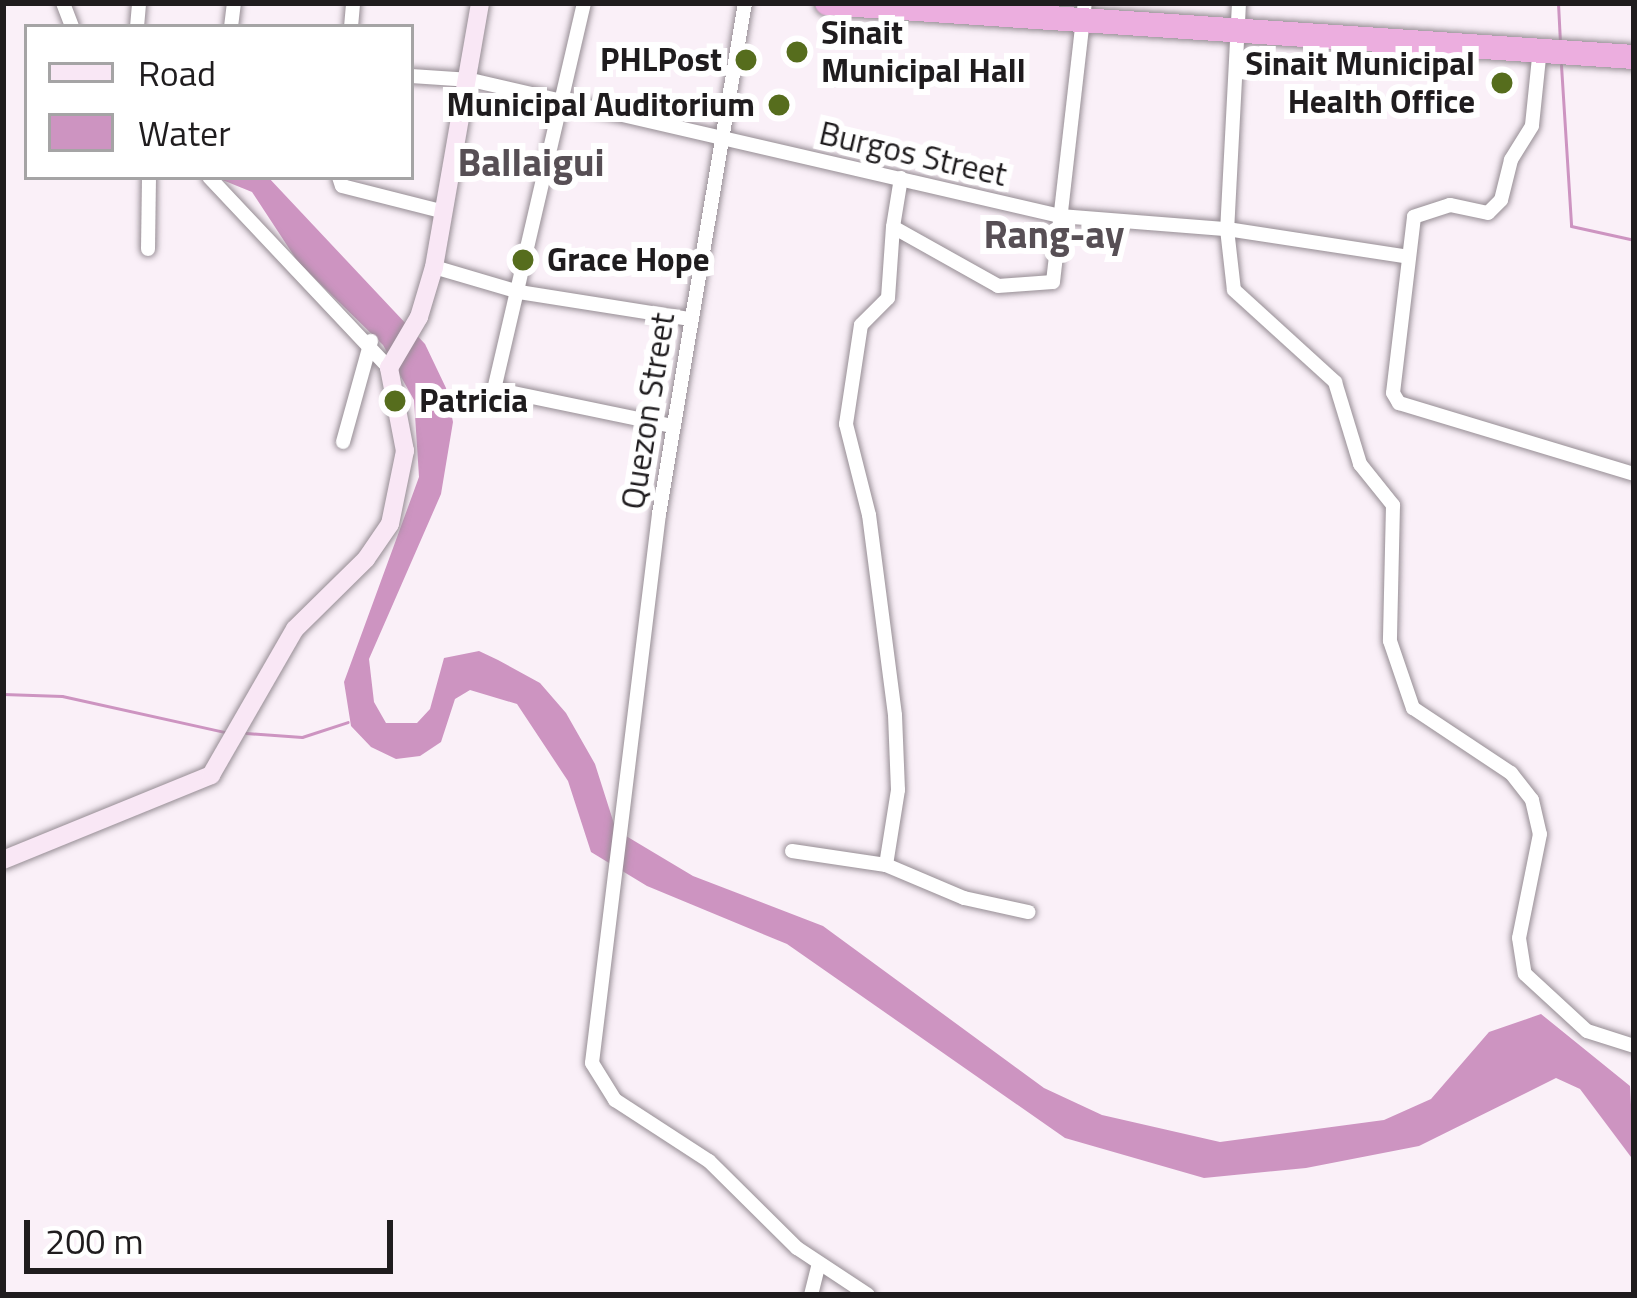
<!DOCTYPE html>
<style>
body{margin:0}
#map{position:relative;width:1637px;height:1298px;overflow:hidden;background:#faf0f8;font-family:"Titillium Web",sans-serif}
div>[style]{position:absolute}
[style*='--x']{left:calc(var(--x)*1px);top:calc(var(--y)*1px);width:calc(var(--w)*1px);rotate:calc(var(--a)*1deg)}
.water>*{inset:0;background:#cd94c1}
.stream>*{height:3px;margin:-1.5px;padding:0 1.5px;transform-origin:1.5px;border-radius:1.5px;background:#cd94c1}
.roads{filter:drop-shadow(0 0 3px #968d94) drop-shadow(0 0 3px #968d94)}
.street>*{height:14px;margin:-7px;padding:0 7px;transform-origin:7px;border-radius:7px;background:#fff}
.secondary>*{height:18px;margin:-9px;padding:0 9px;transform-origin:9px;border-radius:9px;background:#f9e7f5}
.highway>*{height:24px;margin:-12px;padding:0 12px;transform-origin:12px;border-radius:12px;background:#ecaedf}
.dots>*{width:33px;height:33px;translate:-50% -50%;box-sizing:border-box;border:6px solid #fff;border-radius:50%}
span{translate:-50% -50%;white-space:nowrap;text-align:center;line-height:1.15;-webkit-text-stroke:12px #fff;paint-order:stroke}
.poi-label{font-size:33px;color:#1f1c1e;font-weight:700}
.left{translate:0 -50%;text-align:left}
.right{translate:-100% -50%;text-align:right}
.street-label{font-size:33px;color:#1f1c1e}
.quarter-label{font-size:39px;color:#574f55;font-weight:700}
.frame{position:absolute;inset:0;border:6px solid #1f1c1e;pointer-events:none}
.legend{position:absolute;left:24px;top:24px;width:390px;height:156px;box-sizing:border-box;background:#fff;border:3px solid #a5a4a5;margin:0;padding:15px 21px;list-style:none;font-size:36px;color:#1f1c1e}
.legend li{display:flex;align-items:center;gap:24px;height:60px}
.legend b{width:60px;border:3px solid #a5a4a5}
.scale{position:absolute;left:24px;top:1220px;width:369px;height:54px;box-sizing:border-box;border:6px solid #1f1c1e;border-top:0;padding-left:15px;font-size:36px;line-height:42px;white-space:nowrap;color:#1f1c1e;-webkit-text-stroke:9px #fff;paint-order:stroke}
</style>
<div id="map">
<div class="water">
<div style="clip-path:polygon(215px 177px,268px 177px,425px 344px,446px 388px,453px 422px,441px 494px,369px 659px,374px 702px,386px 723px,417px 723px,430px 709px,444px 658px,479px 651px,498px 660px,540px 683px,566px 713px,595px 764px,616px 830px,693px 876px,823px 926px,1044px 1088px,1102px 1115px,1220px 1142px,1384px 1120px,1431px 1099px,1489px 1032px,1541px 1014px,1630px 1086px,1634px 1161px,1580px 1089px,1556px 1078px,1419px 1146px,1306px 1168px,1204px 1178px,1065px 1138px,787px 944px,647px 886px,591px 852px,568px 781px,517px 704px,470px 690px,455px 699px,441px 742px,420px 756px,396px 759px,371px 747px,351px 726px,344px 682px,419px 477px,414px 400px,383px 345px,298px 262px,252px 192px)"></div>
</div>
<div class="stream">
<div style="--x:1558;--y:3;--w:40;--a:87.1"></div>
<div style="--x:1561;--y:65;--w:161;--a:86.4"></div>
<div style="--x:1571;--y:226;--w:65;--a:12.5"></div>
<div style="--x:3;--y:694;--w:59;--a:1.9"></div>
<div style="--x:62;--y:696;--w:167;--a:12.5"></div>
<div style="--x:246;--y:733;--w:56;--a:4.1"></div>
<div style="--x:302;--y:737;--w:48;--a:-18.1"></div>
</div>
<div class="roads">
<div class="street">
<div style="--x:63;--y:3;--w:26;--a:69"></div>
<div style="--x:584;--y:3;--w:396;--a:103.1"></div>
<div style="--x:494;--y:389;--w:183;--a:11.7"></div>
<div style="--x:745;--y:3;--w:518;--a:99.55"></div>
<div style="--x:659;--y:514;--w:553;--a:96.96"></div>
<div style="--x:592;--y:1063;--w:44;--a:58.1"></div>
<div style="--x:615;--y:1100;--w:112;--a:33"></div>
<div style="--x:709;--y:1161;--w:124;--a:44.7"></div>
<div style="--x:797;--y:1248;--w:85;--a:33.5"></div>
<div style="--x:1239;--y:3;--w:226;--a:93"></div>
<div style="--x:1227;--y:229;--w:61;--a:83.5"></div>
<div style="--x:1234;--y:290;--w:137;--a:42.3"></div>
<div style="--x:1335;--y:382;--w:86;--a:73"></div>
<div style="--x:1360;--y:464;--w:53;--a:51.2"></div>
<div style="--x:1393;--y:505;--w:136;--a:91.3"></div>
<div style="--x:1390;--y:641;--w:71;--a:71.1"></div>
<div style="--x:1413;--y:708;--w:118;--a:33.6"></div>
<div style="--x:1511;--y:773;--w:34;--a:52"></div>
<div style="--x:1532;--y:800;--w:35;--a:77"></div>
<div style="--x:1540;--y:834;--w:106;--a:101.4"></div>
<div style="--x:1519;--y:938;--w:36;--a:81"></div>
<div style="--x:1525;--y:974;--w:84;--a:42.6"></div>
<div style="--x:1587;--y:1031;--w:49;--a:17.7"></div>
<div style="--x:137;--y:27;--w:24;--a:-85"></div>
<div style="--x:231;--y:27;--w:24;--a:-83"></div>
<div style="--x:351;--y:27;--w:24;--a:-85"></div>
<div style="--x:1540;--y:48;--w:78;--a:95.9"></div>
<div style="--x:1532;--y:126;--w:40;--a:122"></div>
<div style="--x:1511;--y:160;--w:41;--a:104"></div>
<div style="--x:1501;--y:200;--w:18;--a:135"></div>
<div style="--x:1488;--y:213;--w:39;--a:-168"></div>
<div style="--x:1450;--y:205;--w:38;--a:162"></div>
<div style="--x:1414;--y:217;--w:177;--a:96.8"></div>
<div style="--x:1393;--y:393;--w:12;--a:59"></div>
<div style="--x:1399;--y:403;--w:245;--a:16.8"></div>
<div style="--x:411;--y:76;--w:60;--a:3.8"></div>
<div style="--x:471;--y:80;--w:604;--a:13"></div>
<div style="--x:1060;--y:216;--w:168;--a:4.5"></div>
<div style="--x:1227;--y:229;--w:184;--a:8.7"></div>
<div style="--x:209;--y:177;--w:262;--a:46.7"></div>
<div style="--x:339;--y:177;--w:9;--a:72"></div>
<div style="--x:342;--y:186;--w:106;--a:14.2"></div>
<div style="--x:901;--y:178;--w:50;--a:99.3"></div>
<div style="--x:893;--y:227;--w:120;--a:29.3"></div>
<div style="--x:998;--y:286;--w:55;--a:-4.2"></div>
<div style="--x:1053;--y:282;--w:281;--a:-83.5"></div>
<div style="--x:148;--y:249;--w:72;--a:-89.2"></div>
<div style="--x:434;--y:267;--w:89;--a:16.4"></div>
<div style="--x:519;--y:292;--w:172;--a:9"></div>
<div style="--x:343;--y:442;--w:105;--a:-74.5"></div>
<div style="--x:792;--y:851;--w:95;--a:8.5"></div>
<div style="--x:886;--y:865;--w:85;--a:22.9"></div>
<div style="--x:964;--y:898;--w:66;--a:12.3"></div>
<div style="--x:886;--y:865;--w:76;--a:-80.9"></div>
<div style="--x:898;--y:790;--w:75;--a:-92.3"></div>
<div style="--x:895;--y:715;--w:202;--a:-97.4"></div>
<div style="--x:869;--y:515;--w:94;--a:-104.2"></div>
<div style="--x:846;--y:424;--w:100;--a:-81.4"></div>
<div style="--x:861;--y:325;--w:38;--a:-45"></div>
<div style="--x:888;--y:298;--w:71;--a:-86"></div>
<div style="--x:811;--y:1295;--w:30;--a:-76"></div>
</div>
<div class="secondary">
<div style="--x:3;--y:860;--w:225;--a:-22.2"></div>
<div style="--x:211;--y:775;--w:168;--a:-60.1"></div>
<div style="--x:295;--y:629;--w:100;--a:-44.6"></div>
<div style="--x:366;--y:559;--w:42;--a:-55.6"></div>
<div style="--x:390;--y:524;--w:75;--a:-78.4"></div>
<div style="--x:405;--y:451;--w:85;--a:-100.9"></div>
<div style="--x:389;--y:368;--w:59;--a:-59.5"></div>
<div style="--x:419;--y:317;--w:52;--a:-73.3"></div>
<div style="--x:434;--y:267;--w:268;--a:-80.1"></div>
</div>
<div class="highway">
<div style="--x:827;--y:3;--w:809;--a:3.83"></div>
</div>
</div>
<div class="dots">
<div style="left:797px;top:52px;background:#566d1d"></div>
<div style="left:746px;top:60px;background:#566d1d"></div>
<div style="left:1502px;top:83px;background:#566d1d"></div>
<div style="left:779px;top:105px;background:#566d1d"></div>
<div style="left:523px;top:260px;background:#566d1d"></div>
<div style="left:395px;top:401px;background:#566d1d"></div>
</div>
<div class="poi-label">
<span class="left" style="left:821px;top:52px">Sinait<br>Municipal Hall</span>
<span class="right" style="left:722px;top:60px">PHLPost</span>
<span class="right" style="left:1475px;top:83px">Sinait Municipal<br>Health Office</span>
<span class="right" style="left:755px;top:105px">Municipal Auditorium</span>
<span class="left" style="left:547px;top:260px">Grace Hope</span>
<span class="left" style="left:419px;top:401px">Patricia</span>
</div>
<div class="street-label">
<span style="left:913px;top:154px;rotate:13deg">Burgos Street</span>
<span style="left:648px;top:411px;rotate:-81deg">Quezon Street</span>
</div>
<div class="quarter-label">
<span style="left:531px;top:162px">Ballaigui</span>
<span style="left:1054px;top:234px">Rang-ay</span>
</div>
<div class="frame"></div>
<ul class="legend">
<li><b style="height:15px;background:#f9e7f5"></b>Road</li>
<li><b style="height:33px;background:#cd94c1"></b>Water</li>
</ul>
<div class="scale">200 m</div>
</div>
